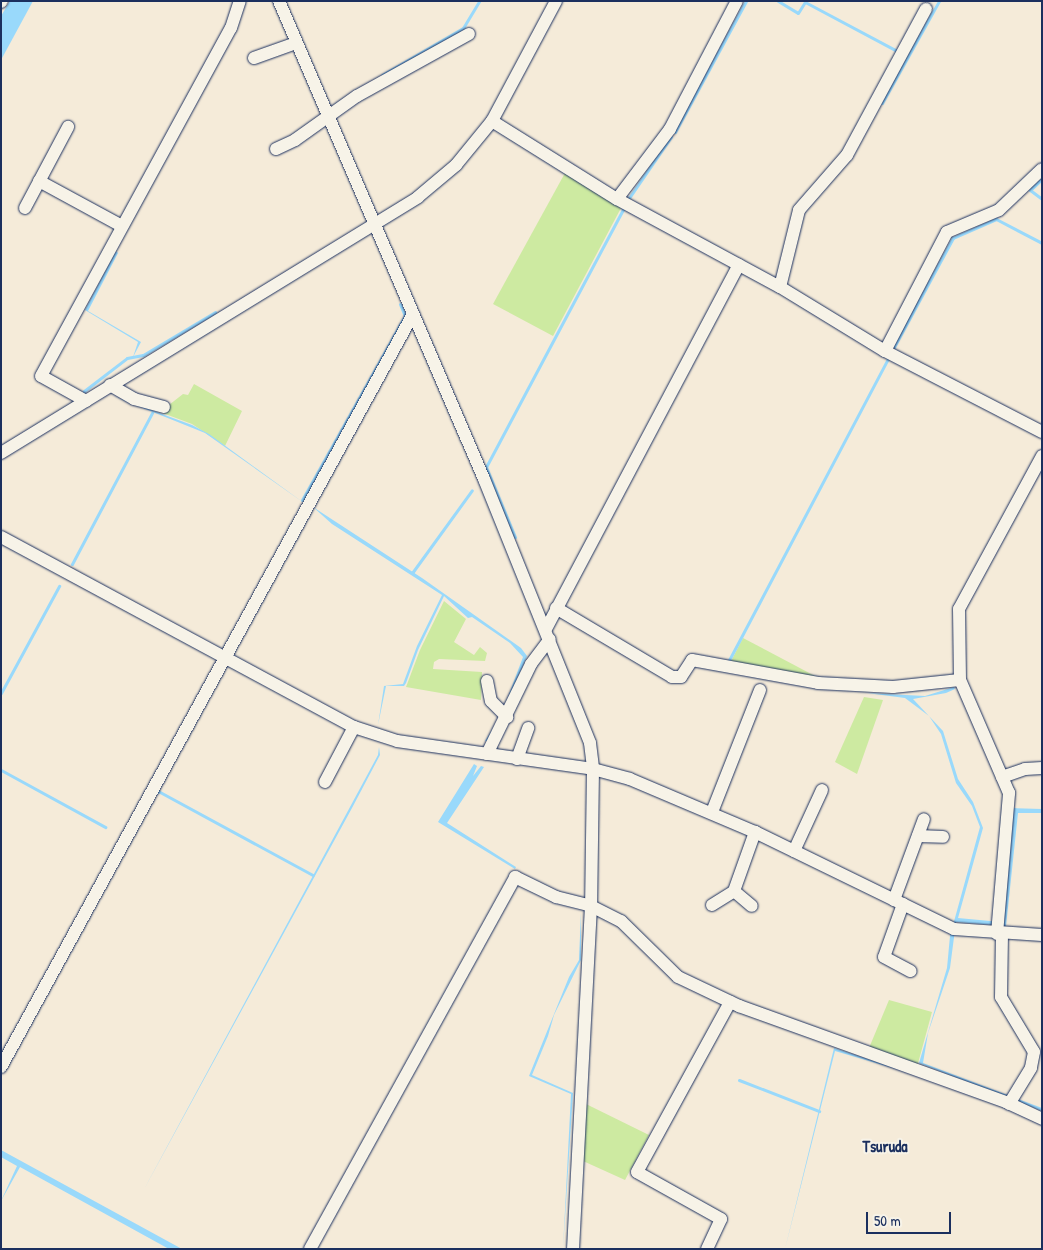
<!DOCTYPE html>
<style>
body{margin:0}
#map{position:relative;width:1043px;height:1250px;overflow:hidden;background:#f5ebd9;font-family:"Patrick Hand",sans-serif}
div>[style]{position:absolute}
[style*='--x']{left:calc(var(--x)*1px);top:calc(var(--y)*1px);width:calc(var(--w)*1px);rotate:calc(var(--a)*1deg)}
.green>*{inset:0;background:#cdeaa1}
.water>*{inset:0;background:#99d9fb}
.stream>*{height:3px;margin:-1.5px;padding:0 1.5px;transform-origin:1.5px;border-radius:1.5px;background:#99d9fb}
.roads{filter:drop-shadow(0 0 1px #1b2f5e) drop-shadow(0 0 1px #1b2f5e)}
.minor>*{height:12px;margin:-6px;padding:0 6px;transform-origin:6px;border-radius:6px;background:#f7f3e8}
span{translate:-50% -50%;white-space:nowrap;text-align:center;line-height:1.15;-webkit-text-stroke:4px #f7f3e8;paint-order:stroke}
.quarter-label{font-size:16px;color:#1b2f5e;font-weight:700}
.frame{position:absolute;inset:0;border:2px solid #1b2f5e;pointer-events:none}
.scale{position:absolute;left:866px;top:1212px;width:85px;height:22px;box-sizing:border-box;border:2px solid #1b2f5e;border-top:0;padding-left:6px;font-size:15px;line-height:18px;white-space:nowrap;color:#1b2f5e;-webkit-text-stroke:4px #f7f3e8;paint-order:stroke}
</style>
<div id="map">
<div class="green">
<div style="clip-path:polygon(565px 173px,621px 208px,553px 336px,493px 304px)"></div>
<div style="clip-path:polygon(194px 384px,242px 411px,225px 446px,192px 424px,160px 412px,183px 394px,188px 395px)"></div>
<div style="clip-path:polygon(444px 601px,466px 619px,454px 642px,474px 655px,480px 647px,487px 653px,485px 661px,439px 659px,434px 662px,433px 669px,482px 672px,481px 700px,406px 687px,420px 650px)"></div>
<div style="clip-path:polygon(743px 638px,815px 676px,814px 680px,730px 663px)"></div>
<div style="clip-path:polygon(864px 697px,883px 700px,857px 774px,835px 762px)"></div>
<div style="clip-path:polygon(889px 1000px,932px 1012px,917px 1067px,869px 1048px)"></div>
<div style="clip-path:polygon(586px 1104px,649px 1135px,625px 1180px,583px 1161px)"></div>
</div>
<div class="water">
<div style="clip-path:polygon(10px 1px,33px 1px,1px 60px,1px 16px)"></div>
<div style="clip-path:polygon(116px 251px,118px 253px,88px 311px,141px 342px,133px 357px,138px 342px,85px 310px)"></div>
<div style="clip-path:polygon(113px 396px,192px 425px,209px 434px,304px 503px,205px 433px)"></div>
<div style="clip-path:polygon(313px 507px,422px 578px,521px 648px,527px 656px,491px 742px,485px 741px,500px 718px,523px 657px,510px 643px,472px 617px,468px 618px,444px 596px,418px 650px,406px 683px,404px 686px,386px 686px,378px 725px,384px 686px,403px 684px,417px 646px,442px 595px,332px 524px)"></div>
<div style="clip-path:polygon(954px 687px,955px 689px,946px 693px,913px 699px,943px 731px,958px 779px,973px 802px,983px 828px,958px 918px,1001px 922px,1012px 808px,1042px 809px,1042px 813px,1018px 813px,1006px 926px,956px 922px,950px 968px,928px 1033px,923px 1063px,1042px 1108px,1042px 1111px,919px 1063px,947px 968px,950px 936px,980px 827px,972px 806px,956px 783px,941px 734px,929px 716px,905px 698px,867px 693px,925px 696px)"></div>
<div style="clip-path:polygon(379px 747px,380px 755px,352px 808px,142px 1193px,378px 755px)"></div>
<div style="clip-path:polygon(474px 764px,477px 766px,473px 776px,481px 766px,484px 767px,447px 823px,516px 867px,515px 869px,438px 822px)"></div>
<div style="clip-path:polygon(581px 912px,581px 960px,554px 1015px,548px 1036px,532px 1075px,573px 1093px,563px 1249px,571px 1094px,529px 1076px,569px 977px,579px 960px)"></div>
<div style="clip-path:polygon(834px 1048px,913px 1074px,835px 1051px,785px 1249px)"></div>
<div style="clip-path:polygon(1px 1150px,182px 1249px,169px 1249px,20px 1167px,1px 1201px,17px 1166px,1px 1157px)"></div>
</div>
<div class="stream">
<div style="--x:778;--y:1;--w:23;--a:31"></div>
<div style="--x:798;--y:13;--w:13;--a:-58"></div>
<div style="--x:805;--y:2;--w:104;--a:28"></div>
<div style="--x:382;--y:75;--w:94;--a:-30.1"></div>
<div style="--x:463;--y:28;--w:31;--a:-59"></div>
<div style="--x:882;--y:103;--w:117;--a:-60.8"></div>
<div style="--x:675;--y:132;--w:149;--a:-61.5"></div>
<div style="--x:1042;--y:179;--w:16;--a:137"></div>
<div style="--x:1030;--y:190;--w:15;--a:37"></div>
<div style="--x:629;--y:198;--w:74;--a:-55.5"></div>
<div style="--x:894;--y:347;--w:124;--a:-61.6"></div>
<div style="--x:953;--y:238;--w:47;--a:-23.8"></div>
<div style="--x:996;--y:219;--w:52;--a:27.6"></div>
<div style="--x:84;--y:391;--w:54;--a:-37.5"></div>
<div style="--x:127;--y:358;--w:16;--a:-11"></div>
<div style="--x:143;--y:355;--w:84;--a:-30.8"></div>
<div style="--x:302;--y:500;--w:211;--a:-60.8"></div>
<div style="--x:405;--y:316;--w:13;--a:-113"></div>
<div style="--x:515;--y:537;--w:76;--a:-112.5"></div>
<div style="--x:486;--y:467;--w:292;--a:-62"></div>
<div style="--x:72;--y:564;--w:171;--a:-62.1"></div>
<div style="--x:412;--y:573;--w:102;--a:-54.1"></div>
<div style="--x:728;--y:662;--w:343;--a:-62.2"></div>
<div style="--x:1;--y:693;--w:122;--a:-61.5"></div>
<div style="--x:1;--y:770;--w:119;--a:28.7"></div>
<div style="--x:156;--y:793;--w:3;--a:-45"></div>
<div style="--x:158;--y:791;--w:176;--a:28.5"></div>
<div style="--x:739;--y:1080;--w:86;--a:21.2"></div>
</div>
<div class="roads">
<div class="minor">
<div style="--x:279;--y:1;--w:520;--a:66.79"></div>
<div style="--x:484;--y:479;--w:284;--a:68.1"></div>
<div style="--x:590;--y:743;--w:26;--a:83"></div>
<div style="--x:593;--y:769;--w:137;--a:90.8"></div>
<div style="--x:591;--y:906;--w:343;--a:93"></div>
<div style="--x:1;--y:2;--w:1;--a:-45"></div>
<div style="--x:254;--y:58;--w:45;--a:-19.7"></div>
<div style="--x:492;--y:121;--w:147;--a:32"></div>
<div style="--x:617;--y:199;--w:185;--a:28.4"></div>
<div style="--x:780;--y:287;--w:123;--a:31.4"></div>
<div style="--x:885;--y:351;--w:177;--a:27.3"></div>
<div style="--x:276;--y:149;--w:21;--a:-25"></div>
<div style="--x:295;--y:140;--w:76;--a:-35.4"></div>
<div style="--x:357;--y:96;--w:128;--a:-29"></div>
<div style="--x:39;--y:181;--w:94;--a:28.5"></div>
<div style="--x:617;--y:199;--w:88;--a:-52.9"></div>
<div style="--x:670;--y:129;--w:144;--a:-62.4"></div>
<div style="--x:25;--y:208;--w:92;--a:-62"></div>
<div style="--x:780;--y:287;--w:79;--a:-76.1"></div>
<div style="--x:799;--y:210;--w:73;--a:-48.9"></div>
<div style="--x:847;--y:155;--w:166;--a:-61.6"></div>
<div style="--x:885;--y:351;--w:134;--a:-62.5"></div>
<div style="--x:947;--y:232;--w:56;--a:-22.9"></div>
<div style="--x:999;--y:210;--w:59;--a:-43.6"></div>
<div style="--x:110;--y:385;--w:28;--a:30"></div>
<div style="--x:134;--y:399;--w:31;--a:15"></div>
<div style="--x:86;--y:401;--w:51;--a:-150.9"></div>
<div style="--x:41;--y:376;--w:396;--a:-61.4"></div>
<div style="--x:231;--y:28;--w:28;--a:-72"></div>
<div style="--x:1;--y:453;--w:489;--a:-31.5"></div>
<div style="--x:418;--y:197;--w:50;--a:-40.1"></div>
<div style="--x:456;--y:165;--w:57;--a:-50.7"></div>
<div style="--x:492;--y:121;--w:136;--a:-61.9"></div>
<div style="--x:1;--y:537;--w:401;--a:28.3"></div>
<div style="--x:354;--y:727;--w:45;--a:18"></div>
<div style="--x:397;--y:741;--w:198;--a:8.1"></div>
<div style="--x:593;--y:769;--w:38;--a:15"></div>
<div style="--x:630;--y:779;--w:136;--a:23"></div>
<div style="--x:755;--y:832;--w:221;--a:26"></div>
<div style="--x:954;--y:929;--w:88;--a:3.9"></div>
<div style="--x:556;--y:608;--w:135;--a:30.7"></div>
<div style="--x:672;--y:677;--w:9;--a:0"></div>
<div style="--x:681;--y:677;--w:20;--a:-57"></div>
<div style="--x:692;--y:660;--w:128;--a:10.3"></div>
<div style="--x:818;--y:683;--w:75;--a:3.1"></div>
<div style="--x:893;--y:687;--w:67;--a:-6"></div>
<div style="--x:546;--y:629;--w:412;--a:-62.1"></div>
<div style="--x:487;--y:681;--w:20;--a:79"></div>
<div style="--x:491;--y:701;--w:23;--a:45"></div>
<div style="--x:487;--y:754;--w:100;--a:-63.9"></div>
<div style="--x:531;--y:664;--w:31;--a:-53"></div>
<div style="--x:517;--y:759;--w:33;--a:-70"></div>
<div style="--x:1002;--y:777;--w:24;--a:-19"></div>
<div style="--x:1025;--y:769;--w:17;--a:-3"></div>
<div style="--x:325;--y:782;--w:62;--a:-62.2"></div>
<div style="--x:712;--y:812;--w:131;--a:-68.5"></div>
<div style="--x:918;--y:836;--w:25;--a:2"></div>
<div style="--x:794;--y:851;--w:67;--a:-65.3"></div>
<div style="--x:734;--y:891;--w:63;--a:-70.4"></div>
<div style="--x:894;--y:900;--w:86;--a:-69.7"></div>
<div style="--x:903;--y:904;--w:56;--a:109.7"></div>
<div style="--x:884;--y:957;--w:30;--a:28"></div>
<div style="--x:712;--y:905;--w:26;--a:-32"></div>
<div style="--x:734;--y:891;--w:23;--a:40"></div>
<div style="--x:997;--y:934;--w:142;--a:-85.1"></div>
<div style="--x:1009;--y:793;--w:123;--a:-113.4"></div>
<div style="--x:960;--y:680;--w:71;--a:-90.8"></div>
<div style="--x:959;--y:609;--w:174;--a:-61.5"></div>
<div style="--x:1002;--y:934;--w:63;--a:90.9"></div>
<div style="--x:1001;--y:997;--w:64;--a:59"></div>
<div style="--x:1034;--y:1052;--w:16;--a:101"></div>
<div style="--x:1031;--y:1068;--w:42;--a:121.4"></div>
<div style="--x:1;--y:1067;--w:856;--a:-61.31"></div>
<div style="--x:310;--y:1249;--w:425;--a:-61.1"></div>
<div style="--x:515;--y:877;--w:46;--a:26"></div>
<div style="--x:556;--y:897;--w:36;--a:14"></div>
<div style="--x:591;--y:906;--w:34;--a:27"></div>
<div style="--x:621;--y:921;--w:80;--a:44.5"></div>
<div style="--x:678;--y:977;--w:68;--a:25.4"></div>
<div style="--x:739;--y:1006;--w:284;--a:19.8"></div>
<div style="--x:1006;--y:1102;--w:40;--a:25"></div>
<div style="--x:707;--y:1249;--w:33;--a:-65"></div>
<div style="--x:721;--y:1219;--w:96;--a:-150.8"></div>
<div style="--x:637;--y:1172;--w:194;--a:-61.3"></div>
</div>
</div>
<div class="quarter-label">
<span style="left:885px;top:1146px">Tsuruda</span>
</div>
<div class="frame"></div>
<div class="scale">50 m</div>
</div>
